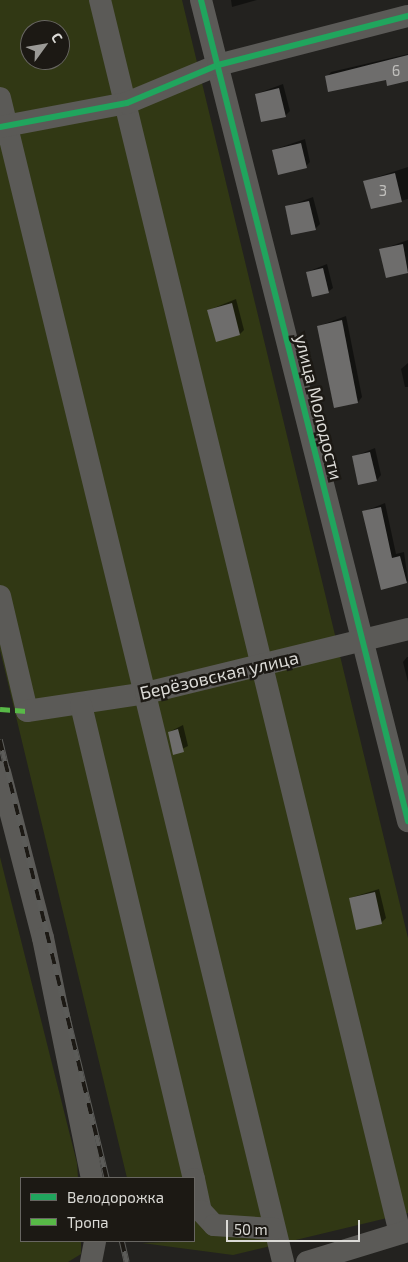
<!DOCTYPE html>
<meta charset="utf-8">
<style>
body{margin:0}
#map{position:relative;width:408px;height:1262px;overflow:hidden;background:#23221f;font-family:"Exo 2",sans-serif}
div>[style]{position:absolute}
[style*='--x']{left:calc(var(--x)*1px);top:calc(var(--y)*1px);width:calc(var(--w)*1px);rotate:calc(var(--a)*1deg)}
.green>*{inset:0;background:#313814}
.shadow>*{inset:0;background:#0007}
.building>*{inset:0;background:#6e6d6c}
.minor>*{height:22px;margin:-11px;padding:0 11px;transform-origin:11px;border-radius:11px;background:#5b5a57}
.rail>*{height:5.5px;margin-top:-2.75px;transform-origin:0;background:repeating-linear-gradient(90deg,#1c1914 0 11px,#5c5c59 0 22px);box-sizing:border-box;border-block:1px solid #5c5c59}
.quiet>*{height:5px;margin-top:-2.5px;transform-origin:0;background:repeating-linear-gradient(90deg,#58b947 0 10px,transparent 0 15px)}
.cycleway>*{height:6px;margin:-3px;padding:0 3px;transform-origin:3px;border-radius:3px;background:#20a55d}
span{translate:-50% -50%;white-space:nowrap;text-align:center;line-height:1.15;-webkit-text-stroke:5px #1c1914;paint-order:stroke}
.number-label{font-size:15px;color:#c0bfbc}
.number-label span{-webkit-text-stroke-width:0}
.street-label{font-size:18px;color:#dbdad6}
.legend{position:absolute;left:20px;top:1177px;width:175px;height:65px;box-sizing:border-box;background:#1c1914;border:1px solid #686662;margin:0;padding:6px 9px;list-style:none;font-size:15px;color:#dbdad6}
.legend li{display:flex;align-items:center;gap:10px;height:25px}
.legend b{width:25px;border:1px solid #686662}
.north{position:absolute;left:20px;top:20px;width:50px;height:50px;box-sizing:border-box;background:#1c1914;border:1px solid #686662;border-radius:50%;rotate:58deg;font-size:14px;font-weight:700;line-height:20px;text-align:center;color:#dbdad6}
.north::after{content:'';display:block;margin:auto;width:18px;height:22px;background:#9b9a96;clip-path:polygon(50% 0,100% 100%,50% 72%,0 100%)}
.scale{position:absolute;left:226px;top:1220px;width:134px;height:22px;box-sizing:border-box;border:2px solid #dbdad6;border-top:0;padding-left:6px;font-size:15px;line-height:18px;white-space:nowrap;color:#dbdad6;-webkit-text-stroke:4px #1c1914;paint-order:stroke}
</style>
<div id="map">
<div class="green">
<div style="clip-path:polygon(evenodd,0 0,182px 0,408px 938px,408px 1213px,233px 1255px,142px 1243px,194px 1241px,194px 1178px,127px 1178px,0 650px,0 0,30px 30px,60px 30px,60px 60px,30px 60px,30px 30px)"></div>
<div style="clip-path:polygon(0 857px,77px 1163px,78px 1178px,21px 1178px,21px 1241px,81px 1241px,81px 1254px,68px 1262px,0 1262px)"></div>
</div>
<div class="shadow">
<div style="clip-path:polygon(231px 0,257px 0,232px 7px)"></div>
<div style="clip-path:polygon(408px 54px,408px 80px,327px 77px,331px 72px)"></div>
<div style="clip-path:polygon(283px 84px,290px 111px,285px 116px,256px 94px)"></div>
<div style="clip-path:polygon(305px 139px,310px 162px,306px 166px,273px 150px)"></div>
<div style="clip-path:polygon(408px 167px,408px 199px,372px 208px,365px 181px)"></div>
<div style="clip-path:polygon(313px 197px,320px 224px,315px 229px,286px 207px)"></div>
<div style="clip-path:polygon(408px 240px,408px 272px,387px 277px,380px 250px)"></div>
<div style="clip-path:polygon(327px 264px,333px 288px,328px 292px,307px 272px)"></div>
<div style="clip-path:polygon(236px 299px,244px 330px,240px 334px,209px 310px)"></div>
<div style="clip-path:polygon(346px 316px,362px 397px,358px 402px,319px 326px)"></div>
<div style="clip-path:polygon(408px 363px,408px 387px,405px 387px,401px 369px)"></div>
<div style="clip-path:polygon(375px 448px,381px 475px,377px 480px,353px 457px)"></div>
<div style="clip-path:polygon(385px 503px,396px 554px,404px 552px,408px 581px,382px 589px,363px 512px)"></div>
<div style="clip-path:polygon(407px 657px,408px 657px,408px 682px,403px 662px)"></div>
<div style="clip-path:polygon(183px 725px,188px 746px,174px 753px,169px 732px)"></div>
<div style="clip-path:polygon(379px 889px,386px 918px,381px 923px,350px 898px)"></div>
</div>
<div class="building">
<div style="clip-path:polygon(408px 55px,408px 81px,387px 86px,386px 80px,328px 92px,325px 76px)"></div>
<div style="clip-path:polygon(279px 88px,286px 117px,261px 122px,255px 94px)"></div>
<div style="clip-path:polygon(301px 143px,307px 168px,278px 175px,272px 150px)"></div>
<div style="clip-path:polygon(395px 173px,402px 202px,371px 209px,363px 181px)"></div>
<div style="clip-path:polygon(309px 201px,316px 230px,291px 235px,285px 206px)"></div>
<div style="clip-path:polygon(403px 244px,408px 273px,386px 278px,379px 249px)"></div>
<div style="clip-path:polygon(323px 268px,329px 293px,312px 297px,306px 272px)"></div>
<div style="clip-path:polygon(232px 303px,240px 335px,216px 342px,207px 310px)"></div>
<div style="clip-path:polygon(342px 320px,358px 403px,334px 408px,317px 326px)"></div>
<div style="clip-path:polygon(370px 452px,377px 481px,358px 485px,352px 456px)"></div>
<div style="clip-path:polygon(381px 507px,392px 558px,400px 556px,407px 583px,381px 590px,362px 511px)"></div>
<div style="clip-path:polygon(178px 729px,184px 752px,173px 755px,168px 732px)"></div>
<div style="clip-path:polygon(375px 892px,382px 924px,356px 930px,349px 898px)"></div>
</div>
<div class="minor">
<div style="--x:100;--y:0;--w:1269;--a:76.33"></div>
<div style="--x:201;--y:0;--w:847;--a:75.85"></div>
<div style="--x:0;--y:98;--w:1198;--a:76.33"></div>
<div style="--x:0;--y:127;--w:129;--a:-10.7"></div>
<div style="--x:127;--y:103;--w:99;--a:-22.7"></div>
<div style="--x:218;--y:65;--w:196;--a:-14.5"></div>
<div style="--x:0;--y:596;--w:118;--a:76.8"></div>
<div style="--x:27;--y:711;--w:120;--a:-8.6"></div>
<div style="--x:146;--y:693;--w:270;--a:-13.7"></div>
<div style="--x:81;--y:705;--w:486;--a:76.6"></div>
<div style="--x:0;--y:772;--w:171;--a:75.5"></div>
<div style="--x:43;--y:938;--w:245;--a:78.5"></div>
<div style="--x:194;--y:1179;--w:33;--a:78"></div>
<div style="--x:201;--y:1211;--w:19;--a:47"></div>
<div style="--x:214;--y:1225;--w:60;--a:3.8"></div>
<div style="--x:91;--y:1262;--w:21;--a:-79"></div>
<div style="--x:307;--y:1262;--w:106;--a:-17.1"></div>
</div>
<div class="rail">
<div style="--x:0;--y:740;--w:451;--a:76.3"></div>
<div style="--x:122;--y:1241;--w:22;--a:77"></div>
</div>
<div class="quiet">
<div style="--x:0;--y:709;--w:27;--a:4"></div>
</div>
<div class="cycleway">
<div style="--x:201;--y:0;--w:847;--a:75.85"></div>
<div style="--x:0;--y:127;--w:129;--a:-10.7"></div>
<div style="--x:127;--y:103;--w:99;--a:-22.7"></div>
<div style="--x:218;--y:65;--w:196;--a:-14.5"></div>
</div>
<div class="number-label">
<span style="left:396px;top:71px">6</span>
<span style="left:383px;top:191px">3</span>
</div>
<div class="street-label">
<span style="left:319px;top:407px;rotate:76deg">улица Молодости</span>
<span style="left:219px;top:675px;rotate:-13deg">Берёзовская улица</span>
</div>
<ul class="legend">
<li><b style="height:6px;background:#20a55d"></b>Велодорожка</li>
<li><b style="height:6px;background:#58b947"></b>Тропа</li>
</ul>
<div class="north">С</div>
<div class="scale">50 m</div>
</div>
